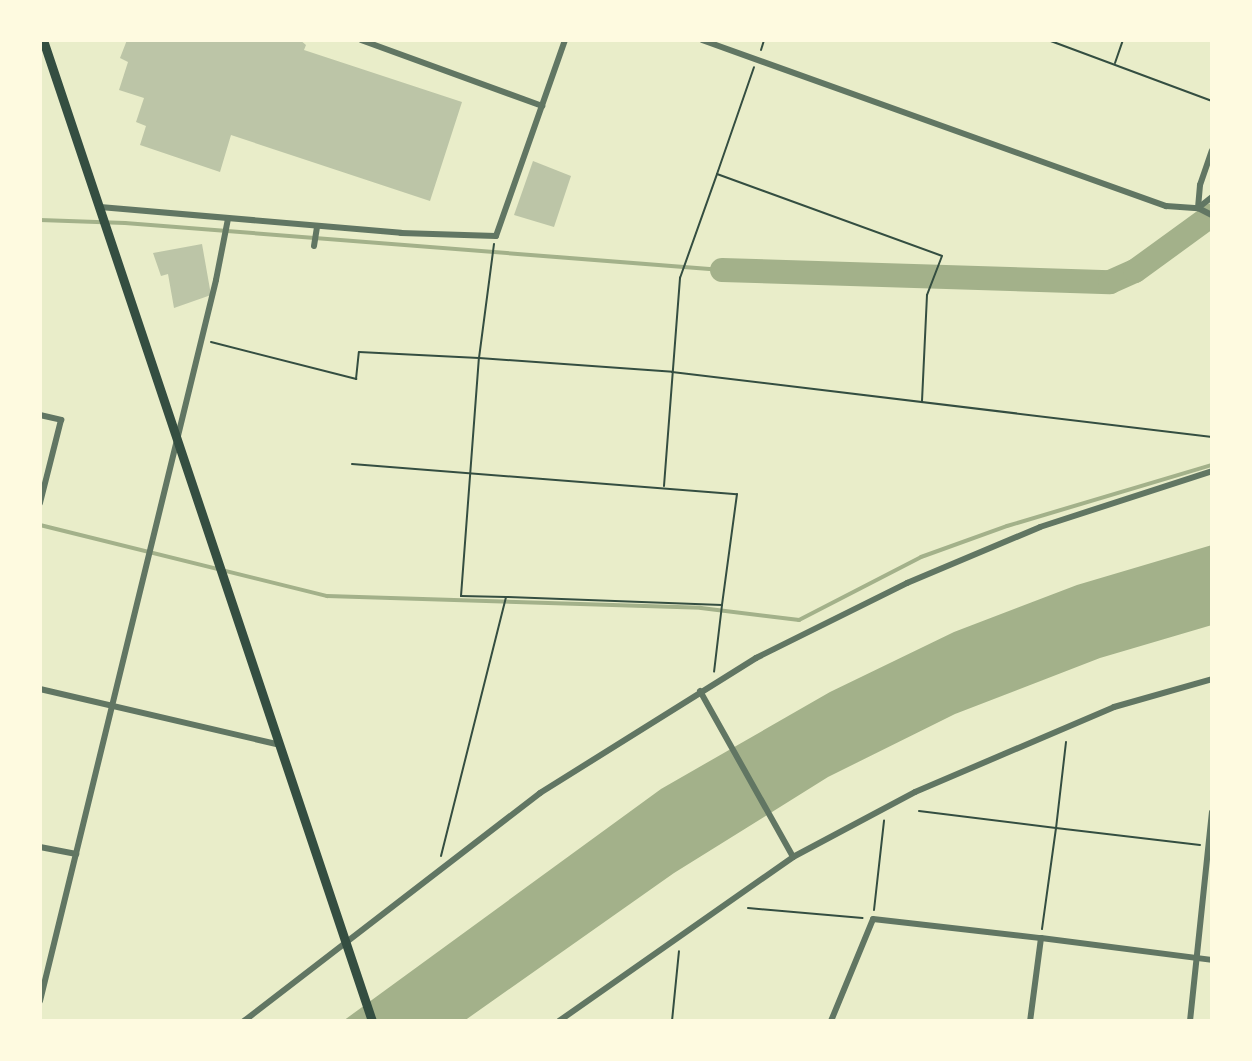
<!DOCTYPE html>
<style>
body{margin:0}
#map{position:relative;width:1252px;height:1061px;overflow:hidden;background:#e9edc9;font-family:Spectral,serif}
div>[style]{position:absolute}
[style*='--x']{left:calc(var(--x)*1px);top:calc(var(--y)*1px);width:calc(var(--w)*1px);rotate:calc(var(--a)*1deg)}
.water>*{inset:0;background:#a3b18a}
.stream>*{height:4px;margin:-2px;padding:0 2px;transform-origin:2px;border-radius:2px;background:#a3b18a}
.river>*{height:24px;margin:-12px;padding:0 12px;transform-origin:12px;border-radius:12px;background:#a3b18a}
.building>*{inset:0;background:#bcc5a7}
.path>*{height:2px;margin:-1px;padding:0 1px;transform-origin:1px;border-radius:1px;background:#344e41}
.minor>*{height:6px;margin:-3px;padding:0 3px;transform-origin:3px;border-radius:3px;background:#617663}
.secondary>*{height:9px;margin:-4.5px;padding:0 4.5px;transform-origin:4.5px;border-radius:4.5px;background:#344e41}
span{translate:-50% -50%;white-space:nowrap;text-align:center;line-height:1.15;-webkit-text-stroke:8px #fefae0;paint-order:stroke}
.frame{position:absolute;inset:0;border:42px solid #fefae0;pointer-events:none}
</style>
<div id="map">
<div class="water">
<div style="clip-path:polygon(1212px 545px,1212px 625px,1100px 658px,955px 714px,828px 777px,674px 873px,464px 1021px,343px 1021px,661px 789px,830px 692px,954px 632px,1077px 585px)"></div>
</div>
<div class="stream">
<div style="--x:40;--y:220;--w:85;--a:2"></div>
<div style="--x:125;--y:223;--w:599;--a:4.5"></div>
<div style="--x:40;--y:525;--w:296;--a:13.9"></div>
<div style="--x:327;--y:596;--w:374;--a:1.8"></div>
<div style="--x:701;--y:608;--w:99;--a:7"></div>
<div style="--x:799;--y:620;--w:137;--a:-27.3"></div>
<div style="--x:921;--y:557;--w:91;--a:-19.8"></div>
<div style="--x:1007;--y:526;--w:214;--a:-16.6"></div>
</div>
<div class="river">
<div style="--x:722;--y:270;--w:388;--a:1.8"></div>
<div style="--x:1110;--y:282;--w:27;--a:-24"></div>
<div style="--x:1135;--y:271;--w:95;--a:-36"></div>
</div>
<div class="building">
<div style="clip-path:polygon(127px 40px,300px 40px,306px 45px,304px 50px,462px 102px,430px 201px,231px 135px,220px 172px,140px 145px,146px 126px,136px 122px,144px 98px,119px 90px,128px 62px,120px 58px)"></div>
<div style="clip-path:polygon(533px 161px,571px 176px,554px 227px,514px 215px)"></div>
<div style="clip-path:polygon(202px 244px,211px 295px,174px 308px,168px 274px,161px 276px,153px 253px)"></div>
</div>
<div class="path">
<div style="--x:1048;--y:40;--w:175;--a:20.4"></div>
<div style="--x:761;--y:50;--w:10;--a:-73"></div>
<div style="--x:1115;--y:63;--w:24;--a:-71"></div>
<div style="--x:717;--y:174;--w:113;--a:-70.9"></div>
<div style="--x:211;--y:342;--w:150;--a:14.3"></div>
<div style="--x:356;--y:379;--w:27;--a:-84"></div>
<div style="--x:359;--y:352;--w:120;--a:2.9"></div>
<div style="--x:479;--y:358;--w:194;--a:4.1"></div>
<div style="--x:672;--y:372;--w:544;--a:6.86"></div>
<div style="--x:352;--y:464;--w:386;--a:4.5"></div>
<div style="--x:737;--y:494;--w:112;--a:97.7"></div>
<div style="--x:664;--y:486;--w:209;--a:-85.6"></div>
<div style="--x:680;--y:278;--w:110;--a:-70.4"></div>
<div style="--x:717;--y:174;--w:239;--a:20"></div>
<div style="--x:942;--y:256;--w:42;--a:111"></div>
<div style="--x:927;--y:295;--w:107;--a:92.7"></div>
<div style="--x:507;--y:597;--w:215;--a:2.1"></div>
<div style="--x:722;--y:605;--w:67;--a:96.8"></div>
<div style="--x:1066;--y:742;--w:87;--a:96.6"></div>
<div style="--x:1056;--y:828;--w:145;--a:6.7"></div>
<div style="--x:919;--y:811;--w:138;--a:7.1"></div>
<div style="--x:1056;--y:828;--w:102;--a:97.9"></div>
<div style="--x:441;--y:856;--w:267;--a:-75.9"></div>
<div style="--x:506;--y:597;--w:45;--a:-178.7"></div>
<div style="--x:461;--y:596;--w:239;--a:-85.7"></div>
<div style="--x:479;--y:358;--w:115;--a:-82.5"></div>
<div style="--x:748;--y:908;--w:115;--a:5"></div>
<div style="--x:874;--y:910;--w:90;--a:-83.6"></div>
<div style="--x:672;--y:1021;--w:70;--a:-84.3"></div>
</div>
<div class="minor">
<div style="--x:361;--y:40;--w:193;--a:20"></div>
<div style="--x:702;--y:40;--w:493;--a:19.7"></div>
<div style="--x:1166;--y:206;--w:32;--a:4"></div>
<div style="--x:1198;--y:208;--w:16;--a:27"></div>
<div style="--x:100;--y:207;--w:302;--a:4.9"></div>
<div style="--x:401;--y:233;--w:95;--a:1.8"></div>
<div style="--x:496;--y:236;--w:208;--a:-70.6"></div>
<div style="--x:1198;--y:208;--w:23;--a:-85"></div>
<div style="--x:1200;--y:185;--w:36;--a:-71"></div>
<div style="--x:1198;--y:208;--w:18;--a:-38"></div>
<div style="--x:314;--y:246;--w:20;--a:-81"></div>
<div style="--x:40;--y:415;--w:22;--a:13"></div>
<div style="--x:61;--y:420;--w:86;--a:104.2"></div>
<div style="--x:40;--y:689;--w:247;--a:13.1"></div>
<div style="--x:700;--y:691;--w:190;--a:60.7"></div>
<div style="--x:40;--y:847;--w:37;--a:11"></div>
<div style="--x:1041;--y:938;--w:172;--a:7.3"></div>
<div style="--x:40;--y:1001;--w:742;--a:-76.28"></div>
<div style="--x:216;--y:280;--w:62;--a:-78.9"></div>
<div style="--x:244;--y:1021;--w:374;--a:-37.6"></div>
<div style="--x:540;--y:793;--w:255;--a:-32"></div>
<div style="--x:756;--y:658;--w:169;--a:-26.4"></div>
<div style="--x:907;--y:583;--w:144;--a:-22.8"></div>
<div style="--x:1040;--y:527;--w:181;--a:-18"></div>
<div style="--x:559;--y:1021;--w:286;--a:-35"></div>
<div style="--x:793;--y:857;--w:138;--a:-28"></div>
<div style="--x:915;--y:792;--w:216;--a:-23.1"></div>
<div style="--x:1114;--y:707;--w:102;--a:-15.9"></div>
<div style="--x:831;--y:1021;--w:110;--a:-67.6"></div>
<div style="--x:873;--y:919;--w:169;--a:6.5"></div>
<div style="--x:1041;--y:938;--w:84;--a:97.5"></div>
<div style="--x:1190;--y:1021;--w:210;--a:-84"></div>
</div>
<div class="secondary">
<div style="--x:43;--y:40;--w:1035;--a:71.46"></div>
</div>
<div class="frame"></div>
</div>
